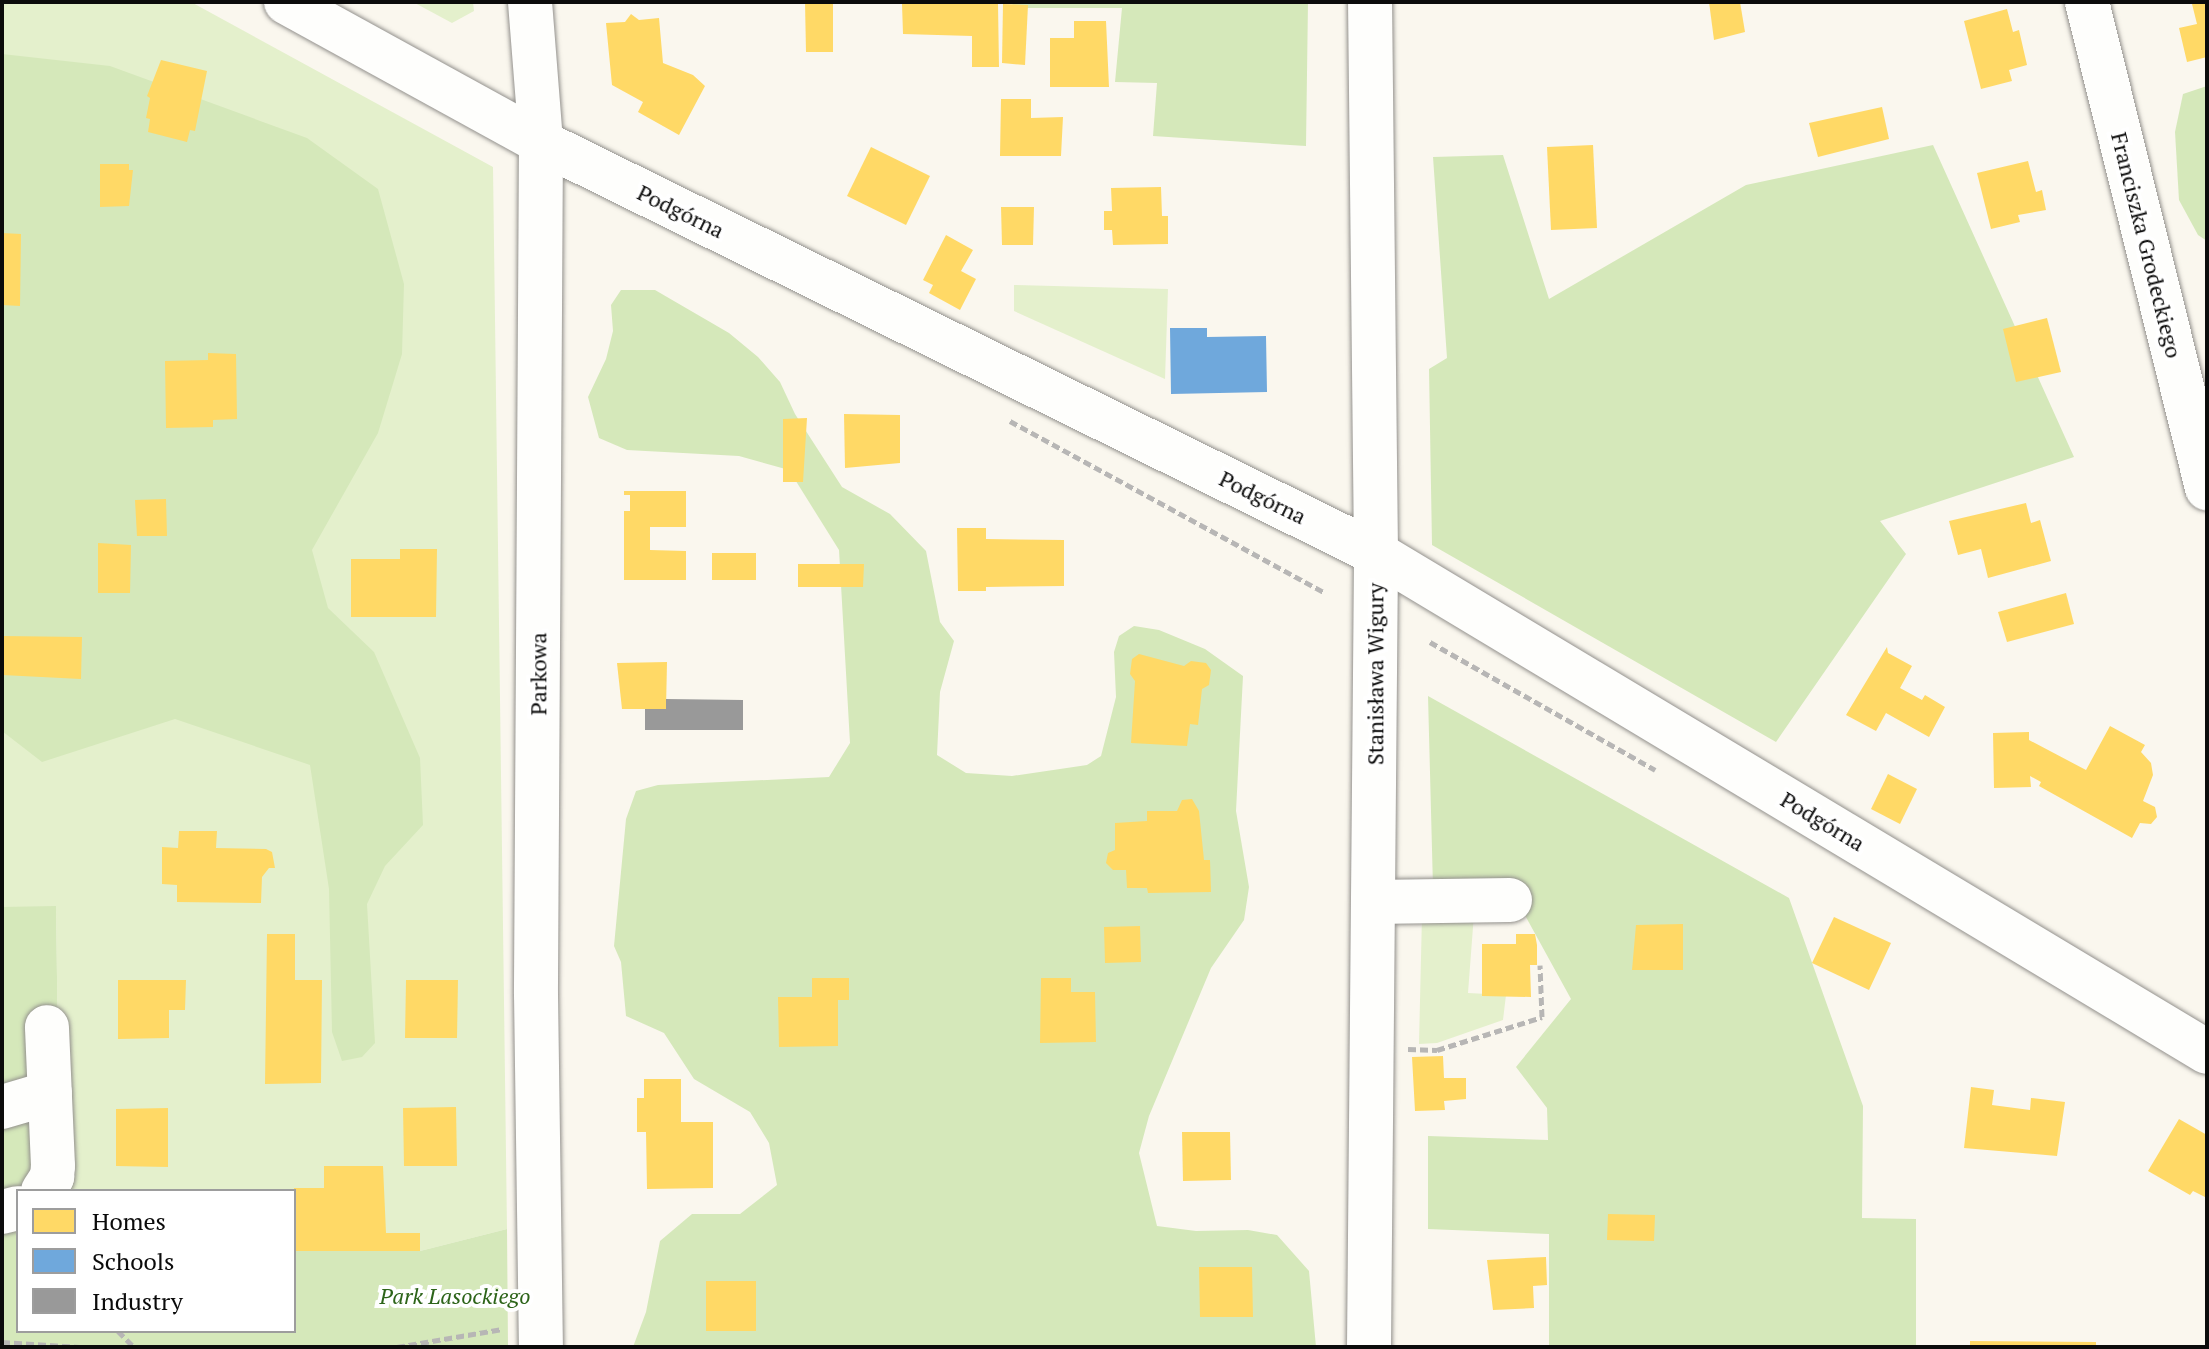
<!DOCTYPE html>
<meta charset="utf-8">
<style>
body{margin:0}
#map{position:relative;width:2209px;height:1349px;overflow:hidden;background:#faf7ee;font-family:"PT Serif",serif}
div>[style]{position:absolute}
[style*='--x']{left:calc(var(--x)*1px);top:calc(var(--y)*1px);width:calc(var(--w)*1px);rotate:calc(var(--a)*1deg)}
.green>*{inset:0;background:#e4f0cc}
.forest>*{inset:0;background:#d5e8ba}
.homes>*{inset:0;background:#ffd966}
.schools>*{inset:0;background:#6fa8dc}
.industry>*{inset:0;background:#999}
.path>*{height:5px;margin-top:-2.5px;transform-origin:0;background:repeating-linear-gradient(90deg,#b7b6b5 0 8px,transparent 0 12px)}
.roads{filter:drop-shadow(0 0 2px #93918d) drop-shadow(0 0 2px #93918d)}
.minor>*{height:44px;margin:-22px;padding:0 22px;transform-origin:22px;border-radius:22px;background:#fefefc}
span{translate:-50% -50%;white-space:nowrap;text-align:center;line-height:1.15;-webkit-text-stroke:8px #fff;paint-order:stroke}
.street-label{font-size:22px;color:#0b0b0b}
.park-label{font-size:22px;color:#2d6419;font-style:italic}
.frame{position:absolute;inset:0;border:4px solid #0b0b0b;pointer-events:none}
.legend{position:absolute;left:16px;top:1189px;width:280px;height:144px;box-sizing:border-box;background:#fff;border:2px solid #9d9d9d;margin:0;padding:10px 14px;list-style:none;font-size:24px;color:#0b0b0b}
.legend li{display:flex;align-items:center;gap:16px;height:40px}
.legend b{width:40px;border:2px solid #9d9d9d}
</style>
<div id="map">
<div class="green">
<div style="clip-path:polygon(2px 2px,191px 2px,493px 167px,507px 1229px,420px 1251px,294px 1251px,294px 1191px,60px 1191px,56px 907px,2px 907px)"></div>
<div style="clip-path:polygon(413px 2px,473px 2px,474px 11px,452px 23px)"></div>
<div style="clip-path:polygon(1014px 285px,1168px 289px,1165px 379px,1014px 311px)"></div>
<div style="clip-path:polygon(1474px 914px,1468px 993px,1506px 995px,1503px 1020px,1437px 1043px,1419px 1044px,1422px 915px)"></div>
</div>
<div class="forest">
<div style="clip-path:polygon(1012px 2px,1308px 2px,1306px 146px,1153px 136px,1157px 83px,1115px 82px,1122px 8px,1013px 8px)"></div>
<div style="clip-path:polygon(2px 54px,110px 66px,307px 138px,378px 189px,404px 284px,402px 354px,378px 433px,312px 550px,328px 608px,374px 652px,420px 758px,423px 825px,385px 866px,367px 904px,375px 1043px,362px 1057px,342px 1061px,332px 1032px,329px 889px,310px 765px,175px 719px,42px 762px,2px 731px)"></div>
<div style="clip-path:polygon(2207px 86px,2207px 241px,2198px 235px,2179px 200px,2175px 132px,2183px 94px)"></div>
<div style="clip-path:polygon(1933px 145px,2074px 457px,1880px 521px,1906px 554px,1776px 742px,1432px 545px,1429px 369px,1447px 358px,1433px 157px,1503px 155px,1549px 299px,1746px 185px)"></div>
<div style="clip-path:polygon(621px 290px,655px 290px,729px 333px,758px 357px,780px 382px,795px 414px,842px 487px,890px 514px,926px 551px,940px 622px,954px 641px,940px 692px,937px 755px,966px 773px,1012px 776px,1087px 765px,1101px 756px,1116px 697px,1114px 652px,1119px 636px,1134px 626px,1159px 630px,1205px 649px,1243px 676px,1236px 811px,1249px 887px,1244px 920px,1211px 968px,1149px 1116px,1139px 1153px,1157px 1226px,1196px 1231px,1248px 1230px,1277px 1235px,1309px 1271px,1316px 1347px,633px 1347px,646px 1312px,660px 1241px,692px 1214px,740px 1214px,777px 1185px,769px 1143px,750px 1112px,694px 1079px,664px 1033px,626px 1016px,621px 962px,614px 946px,626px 819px,636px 791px,658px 785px,829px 777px,850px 743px,839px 550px,789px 470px,739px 456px,627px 450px,599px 438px,588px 397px,606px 359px,613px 331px,611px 305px)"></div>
<div style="clip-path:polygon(1428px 696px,1789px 898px,1863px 1106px,1862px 1218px,1916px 1219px,1916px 1347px,1549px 1347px,1549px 1234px,1428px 1229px,1428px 1136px,1548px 1140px,1547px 1108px,1516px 1067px,1571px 999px,1510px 888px,1433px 888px)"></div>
<div style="clip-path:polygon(56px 906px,60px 1191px,18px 1191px,18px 1331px,294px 1331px,294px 1251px,420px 1251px,507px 1229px,508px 1347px,2px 1347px,2px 907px)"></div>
</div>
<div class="homes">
<div style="clip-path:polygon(805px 2px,833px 2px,833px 52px,806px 52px)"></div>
<div style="clip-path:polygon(1709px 2px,1740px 2px,1745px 32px,1714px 40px)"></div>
<div style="clip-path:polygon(2202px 2px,2207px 2px,2207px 57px,2187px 62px,2179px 28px,2197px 24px,2192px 4px)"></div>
<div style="clip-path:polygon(902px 4px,998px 4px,999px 67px,972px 67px,972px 36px,903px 34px)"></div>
<div style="clip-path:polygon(1003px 4px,1028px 5px,1025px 65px,1002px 63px)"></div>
<div style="clip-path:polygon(2007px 9px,2013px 32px,2019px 30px,2027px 65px,2009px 70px,2012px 81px,1981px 89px,1964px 21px)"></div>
<div style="clip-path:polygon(631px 14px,639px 20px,659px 18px,663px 63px,693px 75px,705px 86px,679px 135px,638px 112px,643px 102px,612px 85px,606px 23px,625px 22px)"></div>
<div style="clip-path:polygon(1074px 21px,1106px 21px,1109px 87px,1050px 87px,1050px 38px,1074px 38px)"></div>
<div style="clip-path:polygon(161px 60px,207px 71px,195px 131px,190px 130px,187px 142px,148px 132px,150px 119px,146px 118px,150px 98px,147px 96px)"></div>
<div style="clip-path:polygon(1001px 99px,1031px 99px,1031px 118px,1063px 117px,1061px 156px,1000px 156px)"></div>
<div style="clip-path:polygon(1882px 107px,1889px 139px,1818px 157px,1809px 123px)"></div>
<div style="clip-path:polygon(1593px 145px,1597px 228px,1551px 230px,1547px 147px)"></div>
<div style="clip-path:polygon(871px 147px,930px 176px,906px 225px,847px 196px)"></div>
<div style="clip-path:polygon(2028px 161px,2036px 192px,2042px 190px,2046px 210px,2018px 215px,2020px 222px,1991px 229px,1977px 173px)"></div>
<div style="clip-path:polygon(100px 164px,129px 164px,129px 170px,133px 170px,129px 206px,100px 207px)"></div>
<div style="clip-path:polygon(1161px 187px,1162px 216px,1168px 216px,1168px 244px,1113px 245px,1112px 230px,1104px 230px,1104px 211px,1112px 211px,1111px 188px)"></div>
<div style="clip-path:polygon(1001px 207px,1034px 207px,1033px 245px,1002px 245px)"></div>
<div style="clip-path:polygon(2px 233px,21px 234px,20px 306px,2px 305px)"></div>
<div style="clip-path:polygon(946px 235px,973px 250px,961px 271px,976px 279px,960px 310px,929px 293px,933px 285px,923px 280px)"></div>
<div style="clip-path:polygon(2047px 318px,2061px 372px,2016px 382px,2003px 329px)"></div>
<div style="clip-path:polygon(208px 353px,236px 354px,237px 419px,213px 420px,213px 427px,166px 428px,165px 361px,208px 360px)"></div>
<div style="clip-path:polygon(844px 414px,900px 415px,900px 463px,845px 468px)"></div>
<div style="clip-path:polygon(807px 418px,803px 482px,783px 482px,783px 419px)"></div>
<div style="clip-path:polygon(624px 491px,686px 491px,686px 527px,650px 527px,650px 550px,686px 551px,686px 580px,624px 580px,624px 511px,630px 511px,630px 495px,624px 495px)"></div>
<div style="clip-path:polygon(166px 499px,167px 536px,137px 536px,135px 500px)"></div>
<div style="clip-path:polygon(2026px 503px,2031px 523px,2040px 520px,2051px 561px,1988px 578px,1981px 549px,1958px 555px,1949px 521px)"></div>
<div style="clip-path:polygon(957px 528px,986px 528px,986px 539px,1064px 540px,1064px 586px,986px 587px,986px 591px,958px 591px)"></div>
<div style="clip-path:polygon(98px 543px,131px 545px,130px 593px,98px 593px)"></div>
<div style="clip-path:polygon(400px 549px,437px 549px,436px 617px,351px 617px,351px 559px,400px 559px)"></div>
<div style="clip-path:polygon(712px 553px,756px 553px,756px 580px,712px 580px)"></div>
<div style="clip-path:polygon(798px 564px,864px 564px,863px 587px,798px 587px)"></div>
<div style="clip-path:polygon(2066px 593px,2074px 624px,2007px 642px,1998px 612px)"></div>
<div style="clip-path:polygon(2px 636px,82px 637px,81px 679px,2px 675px)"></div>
<div style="clip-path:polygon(1887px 647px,1888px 653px,1912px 666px,1900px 688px,1922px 700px,1925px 695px,1945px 707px,1929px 737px,1886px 713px,1876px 731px,1846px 715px)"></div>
<div style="clip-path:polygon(1139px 654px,1184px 666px,1191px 661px,1206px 663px,1211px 670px,1209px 685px,1202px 689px,1198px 725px,1190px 724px,1187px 746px,1131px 743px,1135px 681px,1130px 674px,1132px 659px)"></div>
<div style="clip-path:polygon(667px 662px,666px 709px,622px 709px,617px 663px)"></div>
<div style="clip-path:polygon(2110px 726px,2145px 745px,2141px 752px,2151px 763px,2153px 775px,2143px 801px,2155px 807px,2157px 817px,2151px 824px,2140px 823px,2132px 838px,2039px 786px,2041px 782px,2030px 776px,2031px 787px,1994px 788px,1993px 733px,2029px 732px,2029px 740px,2086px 770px)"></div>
<div style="clip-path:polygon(1888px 774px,1917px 789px,1900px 824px,1871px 809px)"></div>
<div style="clip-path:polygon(1192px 799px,1199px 811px,1204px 860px,1210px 860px,1211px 892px,1148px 893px,1147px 888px,1127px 888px,1126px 870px,1113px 870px,1106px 863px,1108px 853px,1115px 850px,1115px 823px,1147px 821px,1147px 811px,1177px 811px,1182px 800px)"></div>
<div style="clip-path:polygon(179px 831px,217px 831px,216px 848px,266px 849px,272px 852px,275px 868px,269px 868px,262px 877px,261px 903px,177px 902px,177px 885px,162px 884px,162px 847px,178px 848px)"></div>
<div style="clip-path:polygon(1834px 917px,1891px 943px,1869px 990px,1812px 963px)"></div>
<div style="clip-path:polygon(1683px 924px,1683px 970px,1632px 970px,1636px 925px)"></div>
<div style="clip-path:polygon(1140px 926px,1141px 962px,1105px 963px,1104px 927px)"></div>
<div style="clip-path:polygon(267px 934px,295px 934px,295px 980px,322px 980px,321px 1083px,265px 1084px)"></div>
<div style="clip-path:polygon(1516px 934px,1535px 934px,1537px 945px,1537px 965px,1530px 965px,1531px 997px,1482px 996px,1482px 944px,1516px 944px)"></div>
<div style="clip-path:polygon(812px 978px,849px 978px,849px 1000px,838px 1000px,838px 1046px,779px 1047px,778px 997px,812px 997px)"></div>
<div style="clip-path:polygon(1041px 978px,1071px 978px,1071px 992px,1095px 992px,1096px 1042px,1040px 1043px)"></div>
<div style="clip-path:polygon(118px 980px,186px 980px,185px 1010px,169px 1010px,169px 1038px,118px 1039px)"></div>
<div style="clip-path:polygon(406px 980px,458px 980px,457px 1038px,405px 1038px)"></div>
<div style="clip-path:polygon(1443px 1056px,1444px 1078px,1466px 1078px,1466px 1099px,1444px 1101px,1445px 1110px,1415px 1111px,1412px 1057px)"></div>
<div style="clip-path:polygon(644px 1079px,681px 1079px,681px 1122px,713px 1122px,713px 1188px,647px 1189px,646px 1132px,637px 1132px,637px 1098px,644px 1098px)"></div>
<div style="clip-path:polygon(1971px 1087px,1994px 1090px,1992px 1105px,2030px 1110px,2031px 1098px,2065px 1102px,2057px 1156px,1964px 1148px)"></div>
<div style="clip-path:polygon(456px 1107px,457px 1166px,404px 1166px,403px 1108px)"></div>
<div style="clip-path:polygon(168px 1108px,168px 1167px,116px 1166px,116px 1109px)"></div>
<div style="clip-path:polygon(2179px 1119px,2207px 1135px,2207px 1198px,2193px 1191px,2190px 1195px,2148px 1171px)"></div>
<div style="clip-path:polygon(1182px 1132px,1230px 1132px,1231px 1180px,1183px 1181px)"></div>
<div style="clip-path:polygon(324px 1166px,383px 1166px,386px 1233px,420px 1233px,420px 1251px,294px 1251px,294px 1188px,324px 1188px)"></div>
<div style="clip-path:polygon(1608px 1214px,1655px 1215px,1654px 1241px,1607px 1240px)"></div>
<div style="clip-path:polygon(1546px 1257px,1547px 1285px,1533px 1286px,1534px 1308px,1493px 1310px,1487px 1260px)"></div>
<div style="clip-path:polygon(1199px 1267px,1252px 1267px,1253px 1317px,1200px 1317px)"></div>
<div style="clip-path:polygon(706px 1281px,756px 1281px,756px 1331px,706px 1331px)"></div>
<div style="clip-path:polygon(1970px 1341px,2096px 1342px,2096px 1347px,1970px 1347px)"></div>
</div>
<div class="schools">
<div style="clip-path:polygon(1170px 328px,1207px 328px,1207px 337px,1266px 336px,1267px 392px,1171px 394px)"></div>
</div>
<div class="industry">
<div style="clip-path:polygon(666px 699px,743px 700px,743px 730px,645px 730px,645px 709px,666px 709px)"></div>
</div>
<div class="path">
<div style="--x:1010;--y:421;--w:359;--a:28.6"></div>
<div style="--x:1430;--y:642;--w:259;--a:29.6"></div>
<div style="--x:1408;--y:1049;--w:29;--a:2"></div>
<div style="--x:1437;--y:1050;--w:110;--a:-17.4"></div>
<div style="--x:1542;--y:1017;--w:52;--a:-92.2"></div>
<div style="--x:118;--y:1331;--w:23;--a:45"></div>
<div style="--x:2;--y:1342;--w:78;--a:3.7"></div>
<div style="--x:251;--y:1347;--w:18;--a:0"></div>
<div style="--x:397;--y:1347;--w:107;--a:-9.7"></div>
</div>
<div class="roads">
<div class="minor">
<div style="--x:286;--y:2;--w:291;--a:28.8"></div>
<div style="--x:541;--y:142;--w:931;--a:26.21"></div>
<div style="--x:1376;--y:553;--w:969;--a:30.98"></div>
<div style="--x:530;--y:2;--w:140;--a:85.5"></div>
<div style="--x:541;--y:142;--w:852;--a:90.34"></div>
<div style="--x:536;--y:994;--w:353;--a:89.2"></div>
<div style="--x:2087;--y:2;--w:501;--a:76.13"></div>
<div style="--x:1373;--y:902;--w:137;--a:-0.8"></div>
<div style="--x:2;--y:1107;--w:50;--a:-16.3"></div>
<div style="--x:43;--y:1191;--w:17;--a:-57"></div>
<div style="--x:52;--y:1177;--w:11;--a:-85"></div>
<div style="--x:53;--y:1166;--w:139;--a:-92.5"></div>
<div style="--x:2;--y:1212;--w:16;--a:-14"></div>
<div style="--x:1369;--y:1347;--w:794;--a:-89.49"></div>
<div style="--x:1376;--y:553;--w:551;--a:-90.62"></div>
</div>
</div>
<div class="street-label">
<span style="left:681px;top:211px;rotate:26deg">Podgórna</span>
<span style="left:2147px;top:245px;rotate:76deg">Franciszka Grodeckiego</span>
<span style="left:1263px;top:497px;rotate:26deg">Podgórna</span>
<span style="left:538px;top:674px;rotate:-90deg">Parkowa</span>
<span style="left:1375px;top:674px;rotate:-90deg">Stanisława Wigury</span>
<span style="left:1823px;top:821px;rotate:31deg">Podgórna</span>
</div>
<div class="park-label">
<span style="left:455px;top:1296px">Park Lasockiego</span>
</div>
<div class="frame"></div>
<ul class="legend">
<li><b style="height:22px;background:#ffd966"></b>Homes</li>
<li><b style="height:22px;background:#6fa8dc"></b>Schools</li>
<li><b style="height:22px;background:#999"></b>Industry</li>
</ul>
</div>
